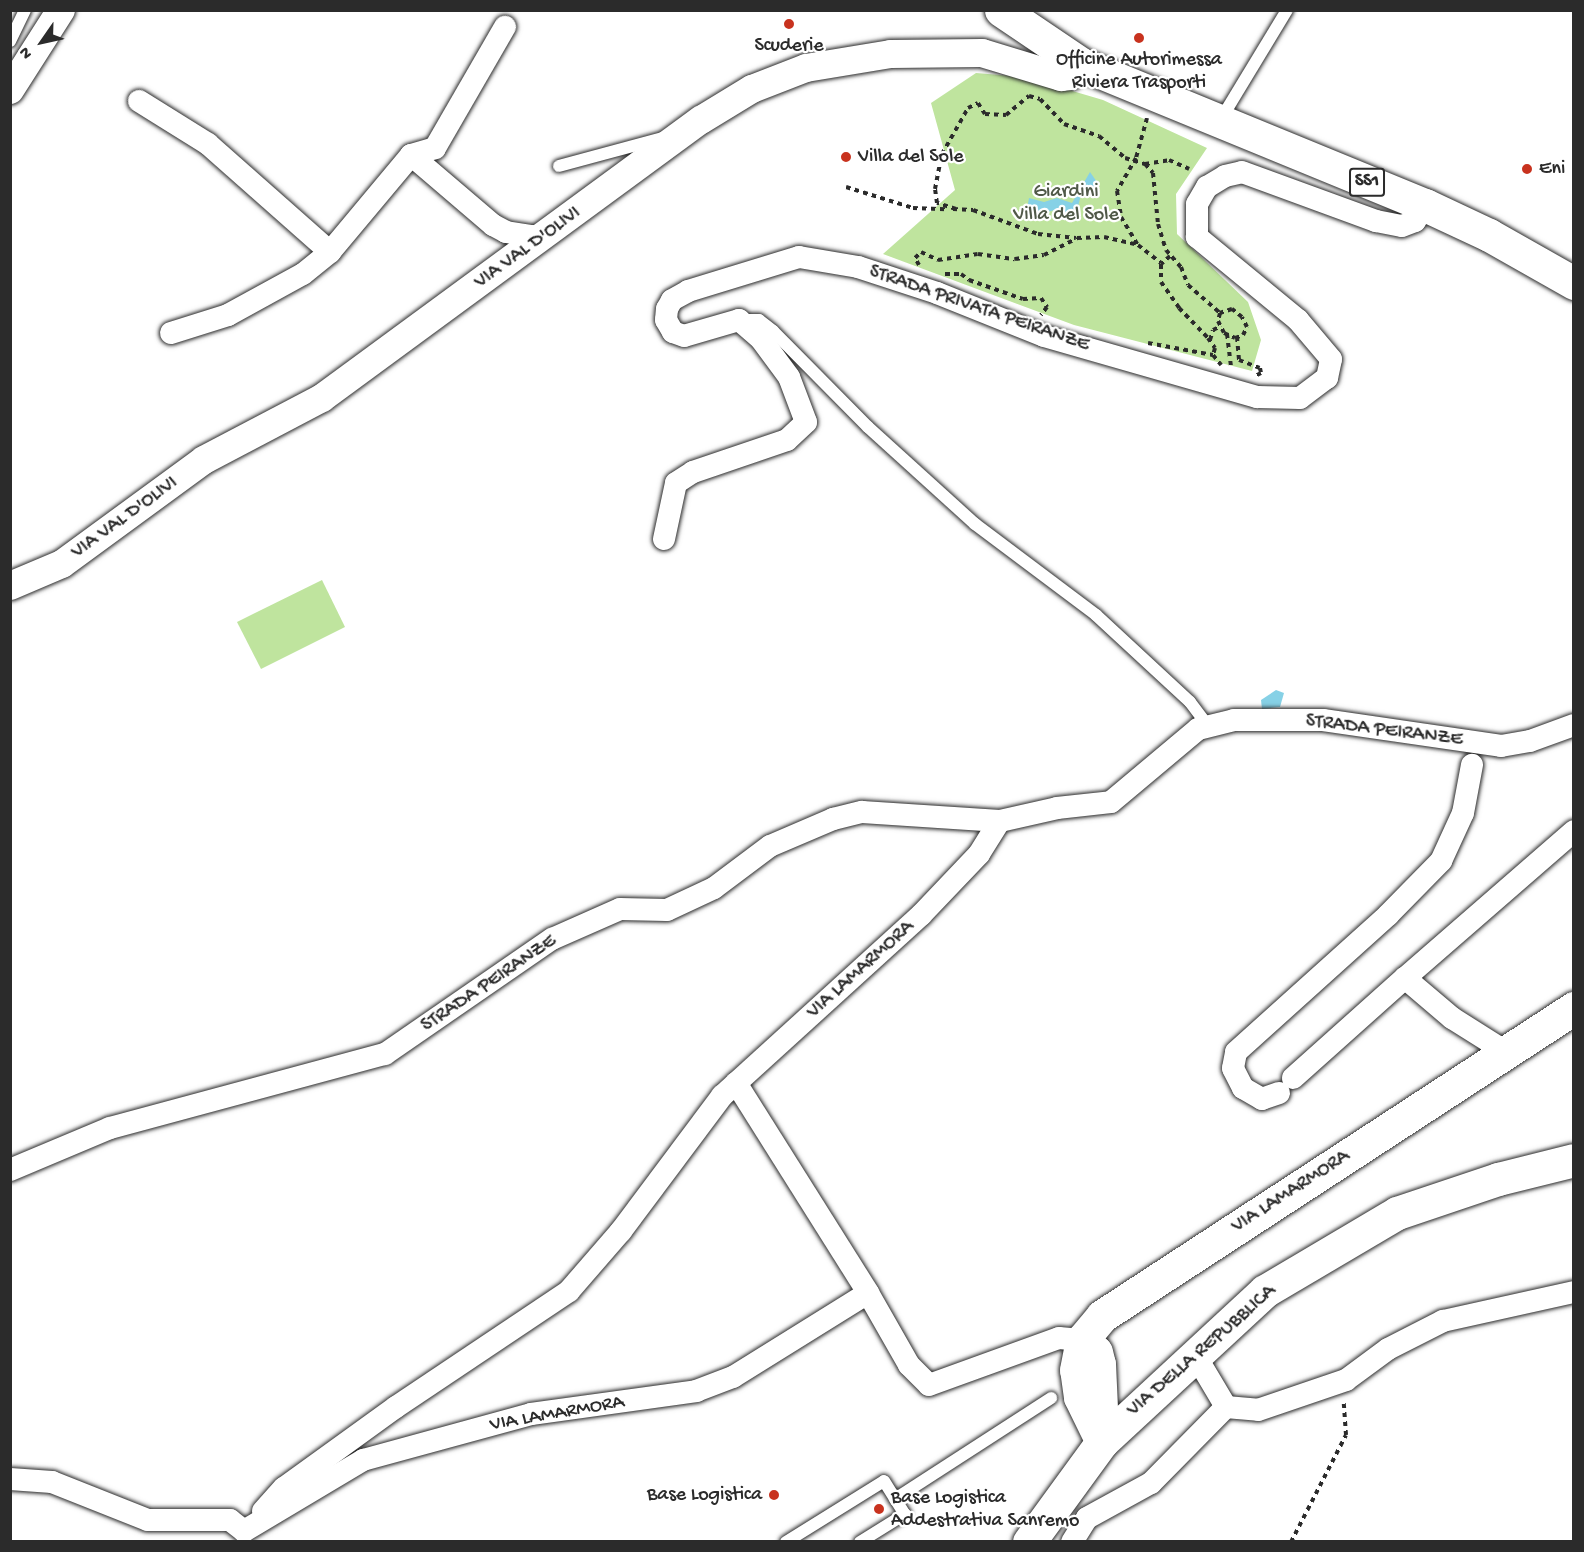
<!DOCTYPE html>
<style>
body{margin:0}
#map{position:relative;width:1584px;height:1552px;overflow:hidden;background:#fff;font-family:"Gochi Hand",sans-serif}
div>[style]{position:absolute}
[style*='--x']{left:calc(var(--x)*1px);top:calc(var(--y)*1px);width:calc(var(--w)*1px);rotate:calc(var(--a)*1deg)}
.green>*{inset:0;background:#bfe49e}
.water>*{inset:0;background:#86d1e6}
.path>*{height:4px;margin-top:-2px;transform-origin:0;background:repeating-linear-gradient(90deg,#2b2b2b 0 4.5px,transparent 0 9px)}
.roads{filter:drop-shadow(0 0 2px #2b2b2b) drop-shadow(0 0 2px #2b2b2b)}
.service>*{height:12px;margin:-6px;padding:0 6px;transform-origin:6px;border-radius:6px;background:#fff}
.minor>*{height:22px;margin:-11px;padding:0 11px;transform-origin:11px;border-radius:11px;background:#fff}
.tertiary>*{height:28px;margin:-14px;padding:0 14px;transform-origin:14px;border-radius:14px;background:#fff}
.primary>*{height:33px;margin:-16.5px;padding:0 16.5px;transform-origin:16.5px;border-radius:16.5px;background:#fff}
.dots>*{width:16px;height:16px;translate:-50% -50%;box-sizing:border-box;border:3px solid #fff;border-radius:50%}
span{translate:-50% -50%;white-space:nowrap;text-align:center;line-height:1.15;-webkit-text-stroke:4.5px #fff;paint-order:stroke}
.shield-label span{padding:2px 4px;background:#fff;border:2px solid;border-radius:4px;-webkit-text-stroke-width:0}
.shield-label{font-size:18px;color:#2b2b2b;font-weight:700}
.poi-label{font-size:20px;color:#2b2b2b}
.left{translate:0 -50%;text-align:left}
.right{translate:-100% -50%;text-align:right}
.park-label{font-size:20px;color:#505948}
.street-label{font-size:20px;color:#2b2b2b}
.frame{position:absolute;inset:0;border:12px solid #2b2b2b;pointer-events:none}
.north{position:absolute;left:12px;top:12px;width:60px;height:60px;-webkit-text-stroke:4px #fff;paint-order:stroke;rotate:236deg;font-size:16px;font-weight:700;line-height:24px;text-align:center;color:#2b2b2b}
.north::after{content:'';display:block;margin:auto;width:21px;height:27px;background:#2b2b2b;clip-path:polygon(50% 0,100% 100%,50% 72%,0 100%)}
</style>
<div id="map">
<div class="green">
<div style="clip-path:polygon(976px 73px,1025px 77px,1103px 100px,1207px 148px,1176px 194px,1177px 234px,1248px 302px,1261px 340px,1252px 371px,1074px 325px,883px 254px,955px 190px,931px 103px)"></div>
<div style="clip-path:polygon(322px 580px,345px 627px,261px 669px,237px 622px)"></div>
</div>
<div class="water">
<div style="clip-path:polygon(1090px 172px,1097px 182px,1096px 187px,1081px 195px,1076px 214px,1071px 216px,1058px 209px,1044px 213px,1027px 209px,1029px 198px,1044px 202px,1057px 198px,1072px 203px)"></div>
<div style="clip-path:polygon(1276px 690px,1284px 693px,1280px 707px,1262px 709px,1261px 700px)"></div>
</div>
<div class="path">
<div style="--x:1147;--y:118;--w:41;--a:105.4"></div>
<div style="--x:1136;--y:158;--w:38;--a:120"></div>
<div style="--x:1117;--y:191;--w:26;--a:81"></div>
<div style="--x:1121;--y:217;--w:33;--a:59"></div>
<div style="--x:1138;--y:245;--w:29;--a:38"></div>
<div style="--x:1145;--y:164;--w:24;--a:-9"></div>
<div style="--x:1169;--y:160;--w:22;--a:24"></div>
<div style="--x:846;--y:187;--w:70;--a:17.4"></div>
<div style="--x:913;--y:208;--w:33;--a:2"></div>
<div style="--x:953;--y:209;--w:20;--a:3"></div>
<div style="--x:973;--y:210;--w:69;--a:20.3"></div>
<div style="--x:1038;--y:234;--w:38;--a:6"></div>
<div style="--x:956;--y:209;--w:20;--a:-162"></div>
<div style="--x:937;--y:203;--w:14;--a:-98"></div>
<div style="--x:935;--y:189;--w:36;--a:-79"></div>
<div style="--x:942;--y:154;--w:53;--a:-60.5"></div>
<div style="--x:968;--y:108;--w:11;--a:-27"></div>
<div style="--x:978;--y:103;--w:13;--a:58"></div>
<div style="--x:985;--y:114;--w:21;--a:3"></div>
<div style="--x:1006;--y:115;--w:30;--a:-40"></div>
<div style="--x:1029;--y:96;--w:11;--a:15"></div>
<div style="--x:1040;--y:99;--w:35;--a:46"></div>
<div style="--x:1064;--y:124;--w:37;--a:19"></div>
<div style="--x:1099;--y:136;--w:34;--a:40"></div>
<div style="--x:1125;--y:158;--w:21;--a:17"></div>
<div style="--x:1145;--y:164;--w:12;--a:48"></div>
<div style="--x:1153;--y:173;--w:51;--a:84.4"></div>
<div style="--x:1158;--y:224;--w:27;--a:73"></div>
<div style="--x:1166;--y:250;--w:23;--a:49"></div>
<div style="--x:1181;--y:267;--w:19;--a:69"></div>
<div style="--x:1188;--y:285;--w:43;--a:41.2"></div>
<div style="--x:1220;--y:313;--w:8;--a:104"></div>
<div style="--x:1218;--y:321;--w:13;--a:63"></div>
<div style="--x:1224;--y:333;--w:12;--a:24"></div>
<div style="--x:1235;--y:338;--w:9;--a:-21"></div>
<div style="--x:1243;--y:335;--w:9;--a:-63"></div>
<div style="--x:1247;--y:327;--w:11;--a:-117"></div>
<div style="--x:1242;--y:317;--w:13;--a:-141"></div>
<div style="--x:1232;--y:309;--w:13;--a:162"></div>
<div style="--x:1170;--y:256;--w:12;--a:138"></div>
<div style="--x:1161;--y:264;--w:18;--a:90"></div>
<div style="--x:1161;--y:282;--w:32;--a:55"></div>
<div style="--x:1179;--y:308;--w:42;--a:46"></div>
<div style="--x:1208;--y:338;--w:12;--a:55"></div>
<div style="--x:1215;--y:348;--w:7;--a:106"></div>
<div style="--x:919;--y:265;--w:8;--a:-120"></div>
<div style="--x:915;--y:258;--w:8;--a:-45"></div>
<div style="--x:921;--y:252;--w:19;--a:25"></div>
<div style="--x:938;--y:260;--w:40;--a:-8.5"></div>
<div style="--x:978;--y:254;--w:37;--a:8"></div>
<div style="--x:1015;--y:259;--w:29;--a:-8"></div>
<div style="--x:1044;--y:255;--w:37;--a:-27"></div>
<div style="--x:1077;--y:238;--w:27;--a:-2"></div>
<div style="--x:1104;--y:237;--w:35;--a:13"></div>
<div style="--x:945;--y:274;--w:16;--a:0"></div>
<div style="--x:961;--y:274;--w:10;--a:37"></div>
<div style="--x:969;--y:280;--w:57;--a:19.4"></div>
<div style="--x:1023;--y:299;--w:18;--a:-3"></div>
<div style="--x:1041;--y:298;--w:11;--a:56"></div>
<div style="--x:1047;--y:307;--w:10;--a:127"></div>
<div style="--x:1227;--y:334;--w:35;--a:83"></div>
<div style="--x:1237;--y:337;--w:23;--a:85"></div>
<div style="--x:1239;--y:360;--w:22;--a:21"></div>
<div style="--x:1260;--y:368;--w:5;--a:79"></div>
<div style="--x:1261;--y:373;--w:7;--a:153"></div>
<div style="--x:1210;--y:340;--w:10;--a:-73"></div>
<div style="--x:1213;--y:330;--w:9;--a:-27"></div>
<div style="--x:1148;--y:343;--w:66;--a:10.5"></div>
<div style="--x:1213;--y:355;--w:13;--a:51"></div>
<div style="--x:1291;--y:1542;--w:120;--a:-62.8"></div>
<div style="--x:1346;--y:1435;--w:32;--a:-94"></div>
</div>
<div class="roads">
<div class="service">
<div style="--x:10;--y:41;--w:34;--a:-64"></div>
<div style="--x:1221;--y:119;--w:127;--a:-58.8"></div>
<div style="--x:559;--y:166;--w:108;--a:-15.1"></div>
<div style="--x:740;--y:320;--w:19;--a:0"></div>
<div style="--x:759;--y:320;--w:18;--a:38"></div>
<div style="--x:773;--y:331;--w:135;--a:45.3"></div>
<div style="--x:868;--y:427;--w:144;--a:42.2"></div>
<div style="--x:975;--y:524;--w:151;--a:36.9"></div>
<div style="--x:1096;--y:615;--w:128;--a:42.8"></div>
<div style="--x:1190;--y:702;--w:31;--a:53"></div>
<div style="--x:895;--y:1499;--w:186;--a:-32.9"></div>
<div style="--x:786;--y:1542;--w:115;--a:-31.9"></div>
<div style="--x:884;--y:1481;--w:39;--a:58"></div>
<div style="--x:905;--y:1514;--w:53;--a:148.1"></div>
</div>
<div class="minor">
<div style="--x:139;--y:101;--w:81;--a:31.9"></div>
<div style="--x:208;--y:144;--w:163;--a:41.5"></div>
<div style="--x:411;--y:155;--w:108;--a:40.5"></div>
<div style="--x:493;--y:225;--w:15;--a:28"></div>
<div style="--x:506;--y:232;--w:26;--a:9"></div>
<div style="--x:532;--y:236;--w:8;--a:60"></div>
<div style="--x:171;--y:333;--w:60;--a:-17.5"></div>
<div style="--x:228;--y:315;--w:85;--a:-28.7"></div>
<div style="--x:303;--y:274;--w:35;--a:-39"></div>
<div style="--x:330;--y:252;--w:126;--a:-50.1"></div>
<div style="--x:411;--y:155;--w:25;--a:-16"></div>
<div style="--x:435;--y:148;--w:140;--a:-60"></div>
<div style="--x:664;--y:539;--w:57;--a:-77.9"></div>
<div style="--x:676;--y:483;--w:20;--a:-33"></div>
<div style="--x:693;--y:472;--w:99;--a:-18.8"></div>
<div style="--x:787;--y:440;--w:26;--a:-43"></div>
<div style="--x:806;--y:422;--w:48;--a:-110.7"></div>
<div style="--x:789;--y:377;--w:47;--a:-126.4"></div>
<div style="--x:761;--y:339;--w:29;--a:-139"></div>
<div style="--x:739;--y:320;--w:57;--a:163.8"></div>
<div style="--x:684;--y:336;--w:12;--a:-160"></div>
<div style="--x:673;--y:332;--w:14;--a:-120"></div>
<div style="--x:666;--y:320;--w:11;--a:-85"></div>
<div style="--x:667;--y:309;--w:10;--a:-61"></div>
<div style="--x:672;--y:300;--w:18;--a:-29"></div>
<div style="--x:688;--y:291;--w:116;--a:-17"></div>
<div style="--x:799;--y:257;--w:60;--a:9.6"></div>
<div style="--x:858;--y:267;--w:83;--a:18.2"></div>
<div style="--x:937;--y:293;--w:115;--a:21.9"></div>
<div style="--x:1044;--y:336;--w:222;--a:16"></div>
<div style="--x:1257;--y:397;--w:43;--a:1.3"></div>
<div style="--x:1300;--y:398;--w:34;--a:-37"></div>
<div style="--x:1327;--y:378;--w:19;--a:-78"></div>
<div style="--x:1331;--y:359;--w:51;--a:-130.2"></div>
<div style="--x:1298;--y:320;--w:131;--a:-140.6"></div>
<div style="--x:1197;--y:237;--w:33;--a:-90"></div>
<div style="--x:1197;--y:204;--w:20;--a:-60"></div>
<div style="--x:1207;--y:187;--w:21;--a:-31"></div>
<div style="--x:1225;--y:176;--w:17;--a:-13"></div>
<div style="--x:1242;--y:172;--w:143;--a:20.1"></div>
<div style="--x:1376;--y:221;--w:26;--a:11"></div>
<div style="--x:1402;--y:226;--w:14;--a:-21"></div>
<div style="--x:1415;--y:221;--w:19;--a:-58"></div>
<div style="--x:1506;--y:1052;--w:64;--a:-147.8"></div>
<div style="--x:1452;--y:1018;--w:62;--a:-139.6"></div>
<div style="--x:1405;--y:978;--w:224;--a:-41"></div>
<div style="--x:1293;--y:1078;--w:150;--a:-41.8"></div>
<div style="--x:736;--y:1083;--w:248;--a:57.8"></div>
<div style="--x:1279;--y:1093;--w:18;--a:161"></div>
<div style="--x:1262;--y:1099;--w:22;--a:-150"></div>
<div style="--x:1243;--y:1088;--w:22;--a:-117"></div>
<div style="--x:1233;--y:1068;--w:16;--a:-79"></div>
<div style="--x:1236;--y:1052;--w:205;--a:-42"></div>
<div style="--x:1388;--y:915;--w:76;--a:-45.5"></div>
<div style="--x:1441;--y:861;--w:53;--a:-65.4"></div>
<div style="--x:1463;--y:813;--w:49;--a:-79.4"></div>
<div style="--x:10;--y:1170;--w:108;--a:-22.8"></div>
<div style="--x:110;--y:1128;--w:285;--a:-15.1"></div>
<div style="--x:385;--y:1054;--w:203;--a:-34.6"></div>
<div style="--x:552;--y:939;--w:74;--a:-23.8"></div>
<div style="--x:620;--y:909;--w:47;--a:1.2"></div>
<div style="--x:667;--y:910;--w:52;--a:-25.1"></div>
<div style="--x:714;--y:888;--w:70;--a:-36.9"></div>
<div style="--x:770;--y:846;--w:69;--a:-23.2"></div>
<div style="--x:833;--y:819;--w:30;--a:-14"></div>
<div style="--x:862;--y:812;--w:138;--a:3.7"></div>
<div style="--x:1000;--y:821;--w:58;--a:-12.8"></div>
<div style="--x:1057;--y:808;--w:54;--a:-6.3"></div>
<div style="--x:1111;--y:802;--w:114;--a:-40"></div>
<div style="--x:1198;--y:729;--w:37;--a:-14"></div>
<div style="--x:1234;--y:720;--w:89;--a:0"></div>
<div style="--x:1323;--y:720;--w:180;--a:8.3"></div>
<div style="--x:1501;--y:746;--w:29;--a:-10"></div>
<div style="--x:1530;--y:741;--w:47;--a:-20"></div>
<div style="--x:1194;--y:1353;--w:63;--a:59.3"></div>
<div style="--x:1226;--y:1407;--w:32;--a:5"></div>
<div style="--x:1258;--y:1410;--w:93;--a:-18.8"></div>
<div style="--x:1346;--y:1380;--w:52;--a:-36.4"></div>
<div style="--x:1388;--y:1349;--w:62;--a:-27"></div>
<div style="--x:1443;--y:1321;--w:134;--a:-12.5"></div>
<div style="--x:10;--y:1479;--w:42;--a:4.1"></div>
<div style="--x:52;--y:1482;--w:103;--a:21.6"></div>
<div style="--x:148;--y:1520;--w:82;--a:0"></div>
<div style="--x:230;--y:1520;--w:18;--a:38"></div>
<div style="--x:244;--y:1531;--w:139;--a:-30.8"></div>
<div style="--x:363;--y:1460;--w:174;--a:-15.3"></div>
<div style="--x:531;--y:1414;--w:167;--a:-7.9"></div>
<div style="--x:696;--y:1391;--w:40;--a:-21"></div>
<div style="--x:733;--y:1377;--w:159;--a:-31.9"></div>
<div style="--x:868;--y:1293;--w:83;--a:60.3"></div>
<div style="--x:909;--y:1365;--w:28;--a:45"></div>
<div style="--x:929;--y:1385;--w:138;--a:-19.9"></div>
<div style="--x:1059;--y:1338;--w:23;--a:5"></div>
<div style="--x:263;--y:1511;--w:31;--a:-48"></div>
<div style="--x:284;--y:1488;--w:138;--a:-35.9"></div>
<div style="--x:396;--y:1407;--w:208;--a:-33.8"></div>
<div style="--x:569;--y:1291;--w:79;--a:-49.1"></div>
<div style="--x:621;--y:1231;--w:169;--a:-53.2"></div>
<div style="--x:722;--y:1096;--w:269;--a:-42.3"></div>
<div style="--x:921;--y:915;--w:84;--a:-46.4"></div>
<div style="--x:979;--y:854;--w:39;--a:-58"></div>
<div style="--x:1072;--y:1542;--w:28;--a:-58"></div>
<div style="--x:1087;--y:1518;--w:73;--a:-28.7"></div>
<div style="--x:1151;--y:1483;--w:107;--a:-45.4"></div>
</div>
<div class="tertiary">
<div style="--x:10;--y:90;--w:95;--a:-57.5"></div>
<div style="--x:10;--y:586;--w:56;--a:-22.9"></div>
<div style="--x:62;--y:564;--w:176;--a:-36.2"></div>
<div style="--x:204;--y:460;--w:133;--a:-27.7"></div>
<div style="--x:322;--y:398;--w:470;--a:-36.3"></div>
<div style="--x:701;--y:120;--w:60;--a:-31.3"></div>
<div style="--x:752;--y:89;--w:58;--a:-21.3"></div>
<div style="--x:806;--y:68;--w:86;--a:-9.4"></div>
<div style="--x:891;--y:54;--w:91;--a:-0.6"></div>
<div style="--x:982;--y:53;--w:83;--a:16.9"></div>
<div style="--x:1061;--y:77;--w:9;--a:-6"></div>
<div style="--x:1070;--y:76;--w:16;--a:-47"></div>
</div>
<div class="primary">
<div style="--x:1001;--y:10;--w:97;--a:34"></div>
<div style="--x:1081;--y:64;--w:372;--a:22.3"></div>
<div style="--x:1425;--y:205;--w:71;--a:25.1"></div>
<div style="--x:1489;--y:235;--w:98;--a:29.5"></div>
<div style="--x:1082;--y:1340;--w:18;--a:41"></div>
<div style="--x:1096;--y:1352;--w:12;--a:76"></div>
<div style="--x:1099;--y:1364;--w:67;--a:87.4"></div>
<div style="--x:1102;--y:1442;--w:50;--a:-116.1"></div>
<div style="--x:1080;--y:1397;--w:27;--a:-98"></div>
<div style="--x:1076;--y:1370;--w:31;--a:-79"></div>
<div style="--x:1082;--y:1340;--w:31;--a:-50"></div>
<div style="--x:1102;--y:1316;--w:564;--a:-33.13"></div>
<div style="--x:1029;--y:1542;--w:124;--a:-53.9"></div>
<div style="--x:1102;--y:1442;--w:222;--a:-42.8"></div>
<div style="--x:1265;--y:1291;--w:153;--a:-30.6"></div>
<div style="--x:1397;--y:1213;--w:107;--a:-18.6"></div>
<div style="--x:1498;--y:1179;--w:78;--a:-14"></div>
</div>
</div>
<div class="dots">
<div style="left:789px;top:24px;background:#c8321e"></div>
<div style="left:1139px;top:38px;background:#c8321e"></div>
<div style="left:846px;top:157px;background:#c8321e"></div>
<div style="left:1527px;top:169px;background:#c8321e"></div>
<div style="left:774px;top:1495px;background:#c8321e"></div>
<div style="left:879px;top:1509px;background:#c8321e"></div>
</div>
<div class="shield-label">
<span style="left:1367px;top:182px">SS1</span>
</div>
<div class="poi-label">
<span style="left:789px;top:46px">Scuderie</span>
<span style="left:1139px;top:72px">Officine Autorimessa<br>Riviera Trasporti</span>
<span class="left" style="left:858px;top:157px">Villa del Sole</span>
<span class="left" style="left:1539px;top:169px">Eni</span>
<span class="right" style="left:762px;top:1495px">Base Logistica</span>
<span class="left" style="left:891px;top:1510px">Base Logistica<br>Addestrativa Sanremo</span>
</div>
<div class="park-label">
<span style="left:1066px;top:204px">Giardini<br>Villa del Sole</span>
</div>
<div class="street-label">
<span style="left:528px;top:248px;rotate:-36deg">VIA VAL D'OLIVI</span>
<span style="left:979px;top:309px;rotate:19deg">STRADA PRIVATA PEIRANZE</span>
<span style="left:125px;top:518px;rotate:-36deg">VIA VAL D'OLIVI</span>
<span style="left:1384px;top:731px;rotate:7deg">STRADA PEIRANZE</span>
<span style="left:861px;top:970px;rotate:-42deg">VIA LAMARMORA</span>
<span style="left:489px;top:984px;rotate:-34deg">STRADA PEIRANZE</span>
<span style="left:1291px;top:1192px;rotate:-33deg">VIA LAMARMORA</span>
<span style="left:1202px;top:1351px;rotate:-41deg">VIA DELLA REPUBBLICA</span>
<span style="left:557px;top:1414px;rotate:-10deg">VIA LAMARMORA</span>
</div>
<div class="frame"></div>
<div class="north">N</div>
</div>
